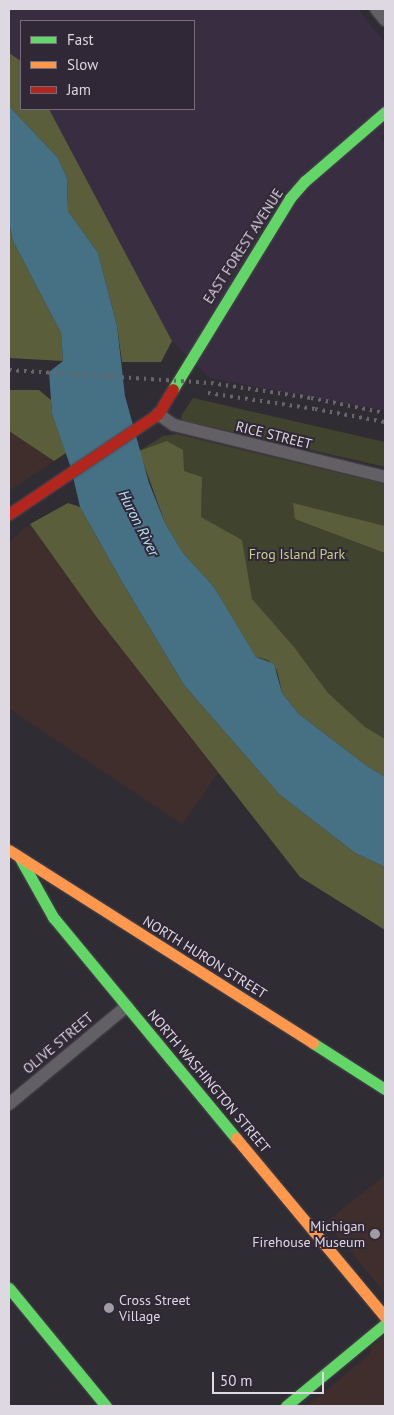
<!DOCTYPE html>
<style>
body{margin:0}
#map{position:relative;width:394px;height:1415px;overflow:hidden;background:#302c34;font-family:"PT Sans",sans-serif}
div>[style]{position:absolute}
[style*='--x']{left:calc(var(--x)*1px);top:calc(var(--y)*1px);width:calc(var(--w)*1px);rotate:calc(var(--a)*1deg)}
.commercial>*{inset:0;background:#402e2c}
.built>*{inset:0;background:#392e41}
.green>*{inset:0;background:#40432d}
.forest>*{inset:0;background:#5a5e3b}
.water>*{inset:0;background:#467185}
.roads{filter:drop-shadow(0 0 1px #4c484f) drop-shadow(0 0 1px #4c484f)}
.street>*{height:12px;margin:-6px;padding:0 6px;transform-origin:6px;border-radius:6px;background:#625f65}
.fast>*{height:11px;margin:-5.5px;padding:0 5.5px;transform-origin:5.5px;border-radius:5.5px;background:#63d668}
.slow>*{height:11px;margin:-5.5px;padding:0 5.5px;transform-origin:5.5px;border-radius:5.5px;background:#ff974d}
.jam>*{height:11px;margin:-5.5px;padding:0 5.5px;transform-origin:5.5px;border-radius:5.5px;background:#b3261e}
.rail>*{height:4px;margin-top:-2px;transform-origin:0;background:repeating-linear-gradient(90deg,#68656b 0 2.5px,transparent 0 7.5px)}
.dots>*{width:14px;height:14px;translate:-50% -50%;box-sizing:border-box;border:2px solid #312837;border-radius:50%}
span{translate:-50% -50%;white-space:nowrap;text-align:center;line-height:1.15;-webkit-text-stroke:4px #312837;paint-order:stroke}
.street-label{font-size:14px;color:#ddd8e2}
.park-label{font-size:14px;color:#c6d08a}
.poi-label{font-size:14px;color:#ddd8e2}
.right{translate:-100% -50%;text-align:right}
.left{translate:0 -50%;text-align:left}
.water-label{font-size:15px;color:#b4e1f6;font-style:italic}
.frame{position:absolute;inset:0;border:10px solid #ddd8e2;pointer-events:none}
.legend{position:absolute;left:20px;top:20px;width:175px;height:90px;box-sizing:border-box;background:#312837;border:1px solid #766e7b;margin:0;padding:6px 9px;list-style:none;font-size:15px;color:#ddd8e2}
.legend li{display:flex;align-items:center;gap:10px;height:25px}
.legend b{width:25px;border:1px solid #766e7b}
.scale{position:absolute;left:212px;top:1372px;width:112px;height:22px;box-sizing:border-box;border:2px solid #ddd8e2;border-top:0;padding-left:6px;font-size:15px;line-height:18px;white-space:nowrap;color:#ddd8e2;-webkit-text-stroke:4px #312837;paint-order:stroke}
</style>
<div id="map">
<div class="commercial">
<div style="clip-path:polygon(9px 431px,54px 461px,9px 491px)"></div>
<div style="clip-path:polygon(30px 524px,95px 615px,218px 773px,182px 824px,11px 710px,9px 713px,9px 542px)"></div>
<div style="clip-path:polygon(385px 1175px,385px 1293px,326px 1222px)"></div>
<div style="clip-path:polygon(383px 1338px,385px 1338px,385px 1406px,307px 1406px,370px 1354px,371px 1347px)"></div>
</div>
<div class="built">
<div style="clip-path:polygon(9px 9px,358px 9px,385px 43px,385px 133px,380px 138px,385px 144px,385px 411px,210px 378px,172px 341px,49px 109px,194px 109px,194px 21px,21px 21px,21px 61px,9px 53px)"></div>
</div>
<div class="green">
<div style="clip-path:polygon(193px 398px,385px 442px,385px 467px,182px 420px,181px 416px)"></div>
<div style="clip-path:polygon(176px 434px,385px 484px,385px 777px,245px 642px,214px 587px,183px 553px,139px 451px,163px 436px)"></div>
</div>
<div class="forest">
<div style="clip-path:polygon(9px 53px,21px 61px,21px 109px,49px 109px,172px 341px,161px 362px,122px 362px,117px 326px,98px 253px,68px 211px,67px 178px,58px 158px,9px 106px)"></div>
<div style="clip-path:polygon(9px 223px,13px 241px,61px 333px,63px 361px,9px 358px)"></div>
<div style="clip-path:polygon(9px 390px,39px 390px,51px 400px,52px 414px,66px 453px,54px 461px,9px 431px)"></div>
<div style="clip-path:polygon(167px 441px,183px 450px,184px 471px,202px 477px,201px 517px,242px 540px,252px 599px,294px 647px,328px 693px,365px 727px,385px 739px,385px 777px,367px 766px,299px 714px,282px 693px,277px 670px,268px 660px,256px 657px,214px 587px,183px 553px,165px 523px,139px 451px)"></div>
<div style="clip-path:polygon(68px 503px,80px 507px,122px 582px,184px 685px,279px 794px,355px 853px,385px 867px,385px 930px,300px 877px,95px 615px,30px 524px)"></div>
<div style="clip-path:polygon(293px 503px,385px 526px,385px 553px,295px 519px)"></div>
</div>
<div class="water">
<div style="clip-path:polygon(9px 106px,58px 158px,67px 178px,68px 211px,98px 253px,117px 326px,125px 396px,149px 483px,165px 523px,183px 553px,214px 587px,256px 657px,274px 664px,282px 693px,299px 714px,367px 766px,385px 777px,385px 867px,355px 853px,279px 794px,184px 685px,122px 582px,80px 507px,71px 468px,52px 414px,49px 372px,63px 361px,61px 333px,13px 241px,9px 223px)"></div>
</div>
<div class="roads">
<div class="street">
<div style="--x:376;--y:9;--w:14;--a:51"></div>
<div style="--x:158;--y:414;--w:19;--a:35"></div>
<div style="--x:174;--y:425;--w:217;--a:13.8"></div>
<div style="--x:9;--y:1104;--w:153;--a:-39.7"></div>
</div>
<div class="fast">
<div style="--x:173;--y:389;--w:224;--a:-58.5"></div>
<div style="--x:290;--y:198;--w:23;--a:-49"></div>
<div style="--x:305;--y:181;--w:106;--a:-40.8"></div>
<div style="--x:20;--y:858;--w:68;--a:60.8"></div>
<div style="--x:53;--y:917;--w:287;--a:50.4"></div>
<div style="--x:313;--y:1043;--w:85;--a:32.6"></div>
<div style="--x:9;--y:1288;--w:153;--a:50.6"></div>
<div style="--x:286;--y:1406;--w:129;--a:-39.6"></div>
</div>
<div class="slow">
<div style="--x:9;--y:850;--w:360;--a:32.4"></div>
<div style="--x:236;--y:1138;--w:233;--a:50.2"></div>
</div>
<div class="jam">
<div style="--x:9;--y:514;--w:179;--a:-33.9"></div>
<div style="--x:158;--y:414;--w:29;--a:-59"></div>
</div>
</div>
<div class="rail">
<div style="--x:9;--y:370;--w:202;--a:3.7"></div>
<div style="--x:211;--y:383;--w:101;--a:8.5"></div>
<div style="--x:311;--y:398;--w:76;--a:11.5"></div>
<div style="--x:208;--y:393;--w:108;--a:8.5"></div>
<div style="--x:315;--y:409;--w:71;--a:10.5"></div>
</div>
<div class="dots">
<div style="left:375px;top:1234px;background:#a09ca5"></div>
<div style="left:109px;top:1308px;background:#a09ca5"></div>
</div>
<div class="street-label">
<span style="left:243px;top:246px;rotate:-57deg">EAST FOREST AVENUE</span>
<span style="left:274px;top:435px;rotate:14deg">RICE STREET</span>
<span style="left:205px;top:957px;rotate:32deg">NORTH HURON STREET</span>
<span style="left:58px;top:1043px;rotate:-40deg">OLIVE STREET</span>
<span style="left:209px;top:1081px;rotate:50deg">NORTH WASHINGTON STREET</span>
</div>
<div class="park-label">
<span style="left:297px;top:554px">Frog Island Park</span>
</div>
<div class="poi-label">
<span class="right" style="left:365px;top:1234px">Michigan<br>Firehouse Museum</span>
<span class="left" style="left:119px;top:1308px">Cross Street<br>Village</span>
</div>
<div class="water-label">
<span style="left:139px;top:523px;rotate:63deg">Huron River</span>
</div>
<div class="frame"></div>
<ul class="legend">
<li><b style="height:6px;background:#63d668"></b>Fast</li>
<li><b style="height:6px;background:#ff974d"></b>Slow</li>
<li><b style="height:6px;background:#b3261e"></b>Jam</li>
</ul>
<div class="scale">50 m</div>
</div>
